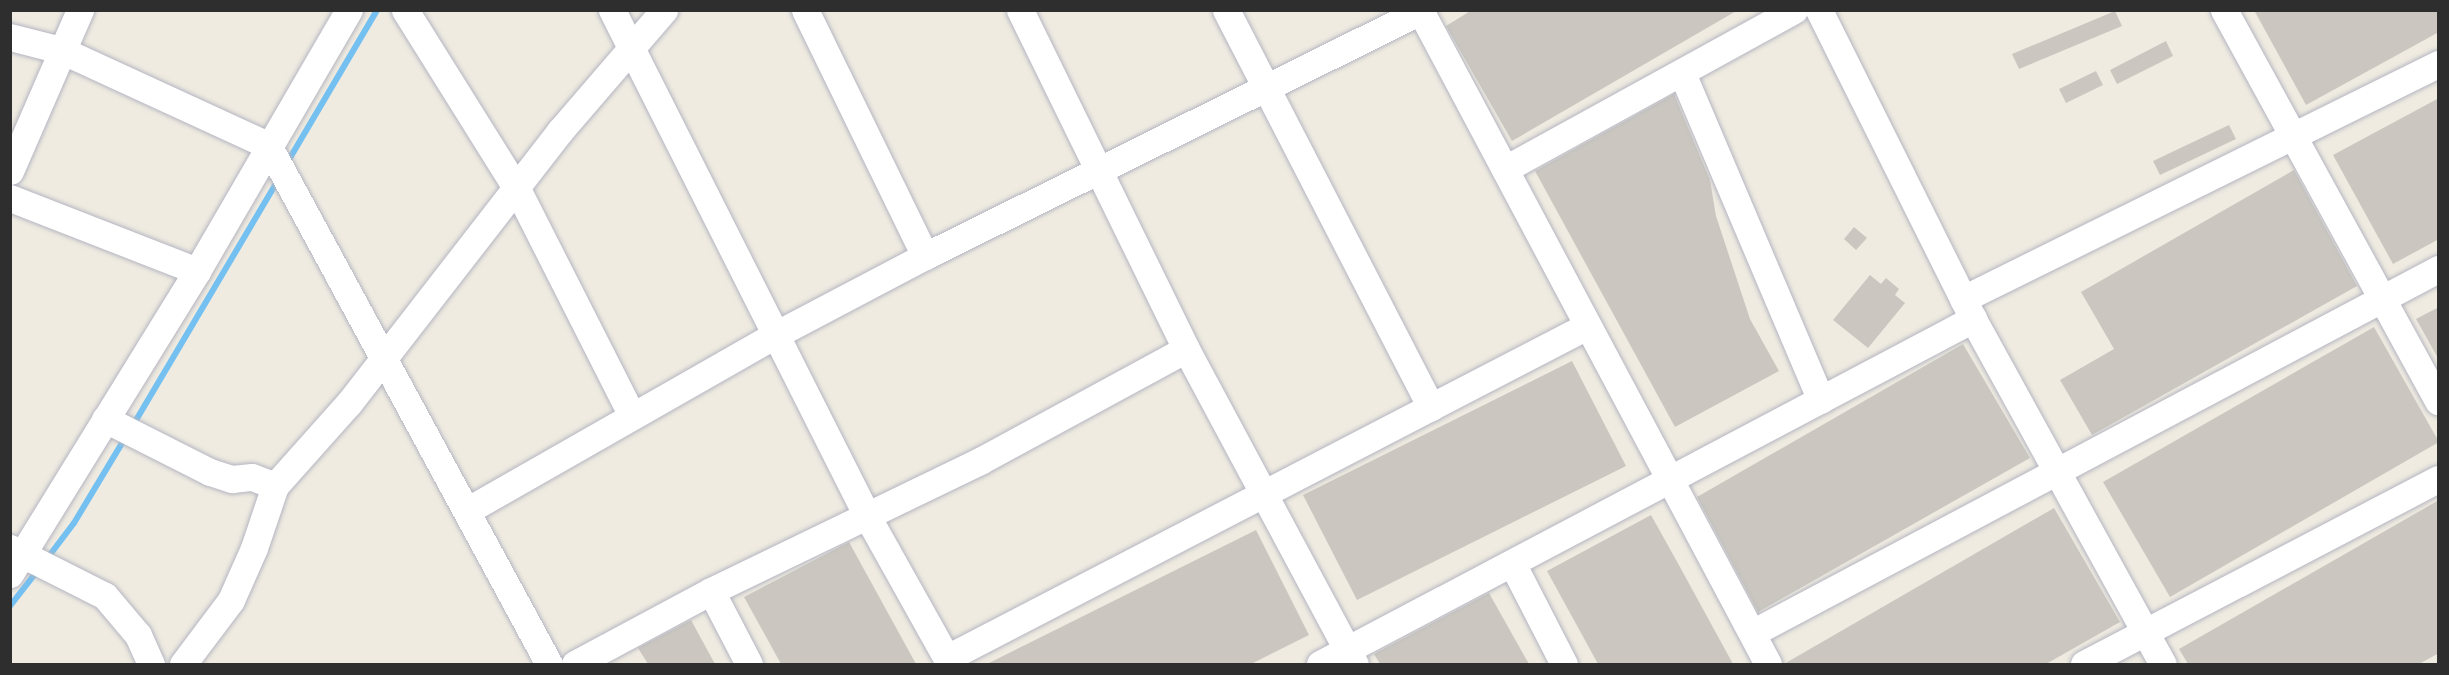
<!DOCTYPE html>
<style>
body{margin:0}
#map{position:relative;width:2449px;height:675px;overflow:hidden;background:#efebe1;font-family:Lato,sans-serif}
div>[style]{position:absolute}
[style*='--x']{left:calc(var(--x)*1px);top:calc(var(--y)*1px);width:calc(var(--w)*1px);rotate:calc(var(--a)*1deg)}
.stream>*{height:6px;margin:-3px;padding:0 3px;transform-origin:3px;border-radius:3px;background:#73c0f1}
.building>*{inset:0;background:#cbc7c0}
.roads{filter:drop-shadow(0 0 2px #b4b5c1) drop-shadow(0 0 2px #b4b5c1)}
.minor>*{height:27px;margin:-13.5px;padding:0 13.5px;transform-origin:13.5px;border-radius:13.5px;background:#fff}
span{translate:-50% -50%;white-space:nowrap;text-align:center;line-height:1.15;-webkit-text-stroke:4.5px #fff;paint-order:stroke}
.frame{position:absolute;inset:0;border:12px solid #2e2e2e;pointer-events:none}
</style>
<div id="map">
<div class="stream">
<div style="--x:287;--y:163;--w:178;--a:-59.5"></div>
<div style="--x:132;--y:427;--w:287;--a:-59.4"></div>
<div style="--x:46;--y:560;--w:46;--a:-52.9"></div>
<div style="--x:74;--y:523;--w:99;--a:-59"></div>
<div style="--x:10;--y:606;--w:46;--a:-52.1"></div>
</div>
<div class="building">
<div style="clip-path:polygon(1472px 10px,1738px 10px,1512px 141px,1446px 26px)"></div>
<div style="clip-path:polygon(2254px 10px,2439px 10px,2439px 32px,2306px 105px)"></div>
<div style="clip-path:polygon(2115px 11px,2122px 26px,2019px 69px,2012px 54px)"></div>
<div style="clip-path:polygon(2166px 41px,2173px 56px,2117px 84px,2110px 70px)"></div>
<div style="clip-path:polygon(2096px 71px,2103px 85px,2066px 103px,2059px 89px)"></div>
<div style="clip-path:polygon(1674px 94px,1710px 180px,1716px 216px,1750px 319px,1779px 371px,1675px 427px,1535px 171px)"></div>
<div style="clip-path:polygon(2439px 98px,2439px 239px,2393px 264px,2333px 155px)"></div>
<div style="clip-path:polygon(2229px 125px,2236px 139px,2160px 175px,2153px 161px)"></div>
<div style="clip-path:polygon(2294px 170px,2357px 286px,2092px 435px,2060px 380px,2114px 349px,2081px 292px)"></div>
<div style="clip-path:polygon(1854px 227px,1867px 238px,1856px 250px,1844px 239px)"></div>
<div style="clip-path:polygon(1870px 275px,1881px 284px,1886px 278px,1899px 289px,1895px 295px,1905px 303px,1868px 348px,1833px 320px)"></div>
<div style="clip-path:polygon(2439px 307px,2439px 360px,2416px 319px)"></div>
<div style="clip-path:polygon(2374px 327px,2439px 442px,2170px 597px,2103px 482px)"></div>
<div style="clip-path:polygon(1963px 344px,2030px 458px,1758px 612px,1697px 497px)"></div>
<div style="clip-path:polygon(1572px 361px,1626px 466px,1357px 600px,1303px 495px)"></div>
<div style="clip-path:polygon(2439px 500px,2439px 653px,2419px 664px,2188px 664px,2179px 649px)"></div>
<div style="clip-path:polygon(2054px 508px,2120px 622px,2046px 664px,1784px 664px)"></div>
<div style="clip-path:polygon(1651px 515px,1680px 567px,1733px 664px,1598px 664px,1547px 571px)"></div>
<div style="clip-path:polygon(1256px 530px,1309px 635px,1251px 664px,987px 664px)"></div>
<div style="clip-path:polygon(849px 542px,916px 664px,781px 664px,744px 597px)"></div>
<div style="clip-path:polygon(1489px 593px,1529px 664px,1380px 664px,1374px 654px)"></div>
<div style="clip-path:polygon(691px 620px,715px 664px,648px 664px,638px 648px)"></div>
</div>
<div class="roads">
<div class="minor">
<div style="--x:405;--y:10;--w:211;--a:58"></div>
<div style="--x:517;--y:189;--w:254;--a:63.1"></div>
<div style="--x:612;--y:10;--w:564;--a:63.25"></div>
<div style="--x:866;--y:514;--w:172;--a:60.8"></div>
<div style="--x:805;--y:10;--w:274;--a:64"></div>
<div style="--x:1020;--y:10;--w:377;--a:63.9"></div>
<div style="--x:1186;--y:349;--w:357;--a:61.8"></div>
<div style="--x:1226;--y:10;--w:447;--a:62.7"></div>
<div style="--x:1420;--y:10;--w:741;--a:61.98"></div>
<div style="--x:1819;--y:10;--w:345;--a:63.5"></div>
<div style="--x:1973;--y:319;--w:394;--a:61.2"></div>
<div style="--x:2224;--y:10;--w:446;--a:61.3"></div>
<div style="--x:10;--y:37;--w:53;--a:14.3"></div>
<div style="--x:61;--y:50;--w:228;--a:24.7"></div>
<div style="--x:268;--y:145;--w:590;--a:61.57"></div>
<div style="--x:1682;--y:73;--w:355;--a:67"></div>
<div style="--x:1505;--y:169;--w:330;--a:-28.8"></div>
<div style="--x:10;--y:171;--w:176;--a:-66.5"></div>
<div style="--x:10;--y:198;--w:201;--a:21.3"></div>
<div style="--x:1963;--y:299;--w:530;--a:-26.32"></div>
<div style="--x:105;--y:419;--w:118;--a:26.8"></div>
<div style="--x:210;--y:472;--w:23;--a:18"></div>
<div style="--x:232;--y:479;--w:20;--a:-6"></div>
<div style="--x:252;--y:477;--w:25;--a:21"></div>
<div style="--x:468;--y:510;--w:356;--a:-29.7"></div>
<div style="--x:777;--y:334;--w:167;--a:-27.8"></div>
<div style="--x:925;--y:256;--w:555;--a:-26.29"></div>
<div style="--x:10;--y:548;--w:106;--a:26.8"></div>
<div style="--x:105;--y:596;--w:51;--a:49.8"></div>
<div style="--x:138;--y:635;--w:32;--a:66"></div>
<div style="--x:1512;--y:563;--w:114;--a:62.8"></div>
<div style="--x:10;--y:574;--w:356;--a:-58.3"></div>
<div style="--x:197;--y:271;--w:302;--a:-59.8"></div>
<div style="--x:711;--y:591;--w:82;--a:62.5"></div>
<div style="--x:1752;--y:633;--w:777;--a:-27.95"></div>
<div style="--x:947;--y:658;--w:721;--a:-27.42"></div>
<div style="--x:183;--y:664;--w:80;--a:-53.1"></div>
<div style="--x:231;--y:600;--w:57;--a:-66.1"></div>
<div style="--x:254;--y:548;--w:65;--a:-71.3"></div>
<div style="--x:275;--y:486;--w:111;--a:-48.3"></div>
<div style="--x:349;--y:403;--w:344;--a:-52.2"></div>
<div style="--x:560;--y:131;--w:160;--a:-49.3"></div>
<div style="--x:575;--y:664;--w:154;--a:-28.2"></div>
<div style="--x:711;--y:591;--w:299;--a:-25.8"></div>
<div style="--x:980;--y:461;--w:234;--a:-28.5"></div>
<div style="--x:1320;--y:664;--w:739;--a:-27.85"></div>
<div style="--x:2084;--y:664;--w:399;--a:-27.6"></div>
</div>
</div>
<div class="frame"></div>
</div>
